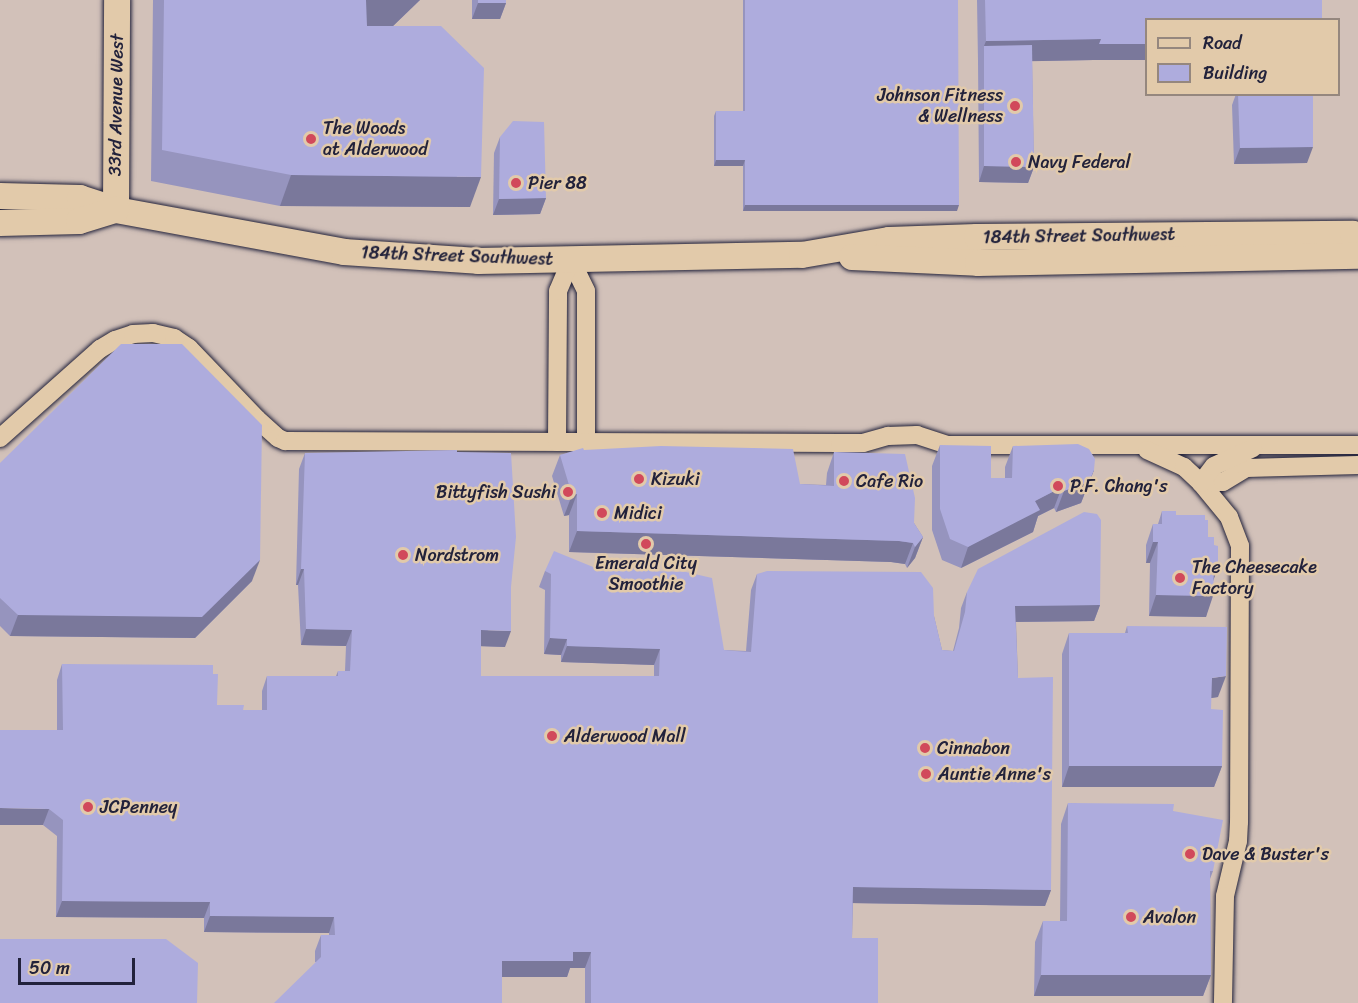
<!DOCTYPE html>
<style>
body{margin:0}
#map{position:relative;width:1358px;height:1003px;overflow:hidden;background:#d2c1b9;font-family:Sriracha,sans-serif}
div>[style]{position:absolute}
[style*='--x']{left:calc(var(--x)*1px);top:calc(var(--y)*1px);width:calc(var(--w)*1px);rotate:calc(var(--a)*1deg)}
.roads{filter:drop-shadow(0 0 2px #22223b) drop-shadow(0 0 2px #22223b)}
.street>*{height:18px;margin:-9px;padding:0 9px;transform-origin:9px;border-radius:9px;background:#e2caaa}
.secondary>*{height:26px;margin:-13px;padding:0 13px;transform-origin:13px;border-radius:13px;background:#e2caaa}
.wall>*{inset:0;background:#9694be}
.shaded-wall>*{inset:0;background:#7a789b}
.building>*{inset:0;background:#aeacdd}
.dots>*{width:16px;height:16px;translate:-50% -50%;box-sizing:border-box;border:3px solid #e2caaa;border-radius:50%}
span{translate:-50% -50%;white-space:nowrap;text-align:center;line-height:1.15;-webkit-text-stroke:5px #e2caaa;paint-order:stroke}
.poi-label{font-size:18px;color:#22223b}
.right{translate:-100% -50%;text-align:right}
.left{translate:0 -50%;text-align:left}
.street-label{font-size:18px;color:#22223b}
.legend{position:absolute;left:1145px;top:18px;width:195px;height:78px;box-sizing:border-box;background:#e2caaa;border:2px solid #95877e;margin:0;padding:8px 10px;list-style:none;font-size:18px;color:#22223b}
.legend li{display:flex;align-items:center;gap:12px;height:30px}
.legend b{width:30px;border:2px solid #95877e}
.scale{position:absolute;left:18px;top:958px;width:117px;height:27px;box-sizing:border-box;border:3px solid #22223b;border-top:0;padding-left:8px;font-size:18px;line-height:21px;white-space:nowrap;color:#22223b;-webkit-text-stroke:4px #e2caaa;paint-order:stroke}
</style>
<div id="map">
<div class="roads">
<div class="street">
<div style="--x:571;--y:260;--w:34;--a:64"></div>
<div style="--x:586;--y:291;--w:151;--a:90"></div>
<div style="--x:0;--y:438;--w:134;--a:-41.7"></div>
<div style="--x:100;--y:349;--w:17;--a:-31"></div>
<div style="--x:115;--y:340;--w:19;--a:-18"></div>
<div style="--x:133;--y:334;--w:20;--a:-3"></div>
<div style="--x:153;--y:333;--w:22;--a:13"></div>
<div style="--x:174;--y:338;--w:18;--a:34"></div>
<div style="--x:189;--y:348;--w:98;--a:46.2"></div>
<div style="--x:257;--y:419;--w:28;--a:42"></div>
<div style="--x:278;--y:438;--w:8;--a:23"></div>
<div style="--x:285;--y:441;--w:555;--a:0.21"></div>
<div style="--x:840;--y:443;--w:23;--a:0"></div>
<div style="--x:863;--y:443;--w:26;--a:-16"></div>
<div style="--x:888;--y:436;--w:29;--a:-2"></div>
<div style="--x:917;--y:435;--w:33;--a:18"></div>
<div style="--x:948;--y:445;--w:410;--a:0"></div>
<div style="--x:557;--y:442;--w:151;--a:-89.6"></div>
<div style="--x:558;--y:291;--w:34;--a:-67"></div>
<div style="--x:1147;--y:450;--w:41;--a:24.7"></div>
<div style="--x:1184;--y:467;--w:23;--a:43"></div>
<div style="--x:1201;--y:483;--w:44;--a:50.5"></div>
<div style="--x:1229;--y:517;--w:31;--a:69"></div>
<div style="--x:1240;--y:546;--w:276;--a:90.2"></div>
<div style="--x:1239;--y:822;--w:19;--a:93"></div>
<div style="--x:1238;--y:841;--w:57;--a:103.3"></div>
<div style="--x:1225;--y:896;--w:107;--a:91.1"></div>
<div style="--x:1201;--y:483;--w:22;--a:-3"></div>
<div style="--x:1223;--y:482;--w:27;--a:-31"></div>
<div style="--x:1246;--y:468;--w:112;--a:-1.5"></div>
<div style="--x:1201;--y:483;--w:21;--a:-53"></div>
<div style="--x:1214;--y:466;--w:43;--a:-24.8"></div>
</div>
<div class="secondary">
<div style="--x:0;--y:196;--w:80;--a:1.4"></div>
<div style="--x:80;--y:198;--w:38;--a:18"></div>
<div style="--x:116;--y:210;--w:232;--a:10.4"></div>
<div style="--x:344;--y:252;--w:134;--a:3.8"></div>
<div style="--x:478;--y:261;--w:324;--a:-1.1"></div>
<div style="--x:802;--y:255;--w:88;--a:-9.8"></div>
<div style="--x:889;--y:240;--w:88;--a:-2"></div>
<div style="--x:977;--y:237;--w:376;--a:-0.5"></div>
<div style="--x:1353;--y:234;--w:5;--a:22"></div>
<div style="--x:116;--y:210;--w:210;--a:-89.7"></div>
<div style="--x:0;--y:223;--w:79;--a:-1.5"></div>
<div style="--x:79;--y:221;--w:39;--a:-17"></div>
<div style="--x:852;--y:257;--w:126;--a:2.7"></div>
<div style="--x:978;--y:263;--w:380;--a:-1.1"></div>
</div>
</div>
<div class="wall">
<div style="clip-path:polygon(153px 0,420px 0,393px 26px,470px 207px,280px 206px,151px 181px)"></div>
<div style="clip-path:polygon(472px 0,506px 0,506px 3px,500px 19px,472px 19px)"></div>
<div style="clip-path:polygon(743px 0,958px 0,957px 211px,743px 211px,743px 166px,714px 166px,714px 116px,716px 111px,743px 111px)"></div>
<div style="clip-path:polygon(977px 0,1322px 0,1094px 60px,1032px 61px,1034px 167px,1028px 183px,979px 182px,978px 62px)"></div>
<div style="clip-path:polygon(1236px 94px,1313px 94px,1307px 163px,1234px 164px,1232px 105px)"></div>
<div style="clip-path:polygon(500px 137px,546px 198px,540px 214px,493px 215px,494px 153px)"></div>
<div style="clip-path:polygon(940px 445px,991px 478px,1005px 478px,1005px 467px,1013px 446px,1094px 470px,1081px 503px,1056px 512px,1054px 508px,1038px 516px,1033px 532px,961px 568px,942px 560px,932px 530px,932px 466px)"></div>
<div style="clip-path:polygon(584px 450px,800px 484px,826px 485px,827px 473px,834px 452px,914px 523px,923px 537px,915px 558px,907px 568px,905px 564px,891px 562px,569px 552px,569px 515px,564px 516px,552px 476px,560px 455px)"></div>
<div style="clip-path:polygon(305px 453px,505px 647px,481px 646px,481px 676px,654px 676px,654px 665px,561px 662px,561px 655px,544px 654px,545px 590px,539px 587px,545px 571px,598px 569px,649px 571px,724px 650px,746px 651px,751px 590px,757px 574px,934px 616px,942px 650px,953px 651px,959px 628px,961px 608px,967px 592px,1100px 605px,1094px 621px,1016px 622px,1018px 678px,1051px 890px,1045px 906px,853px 903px,852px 938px,878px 1003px,585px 1003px,585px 968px,570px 968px,567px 977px,502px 977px,315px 962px,315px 951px,321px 935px,329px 935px,329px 933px,204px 932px,204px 918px,56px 917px,57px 836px,43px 825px,57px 730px,57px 680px,62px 664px,213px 674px,217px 705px,243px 710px,262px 710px,262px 691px,267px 676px,336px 676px,338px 671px,345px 671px,346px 646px,301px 645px,298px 585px,296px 585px,299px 469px)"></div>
<div style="clip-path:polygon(0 463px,252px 581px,195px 638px,10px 636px,0 626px)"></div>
<div style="clip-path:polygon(1162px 511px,1176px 515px,1205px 520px,1208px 537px,1214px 545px,1218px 568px,1213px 580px,1206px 617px,1149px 616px,1150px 563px,1146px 563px,1146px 545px,1153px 524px,1158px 524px)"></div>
<div style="clip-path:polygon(1127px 626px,1218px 697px,1211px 698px,1211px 709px,1222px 766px,1214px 787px,1062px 787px,1062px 654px,1069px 633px,1125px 633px)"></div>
<div style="clip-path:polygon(1068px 803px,1173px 811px,1213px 871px,1210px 879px,1211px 975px,1203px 996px,1034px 996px,1035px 942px,1043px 921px,1060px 921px,1061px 824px)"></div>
</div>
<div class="shaded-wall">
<div style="clip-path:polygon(365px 0,420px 0,393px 26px,355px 27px)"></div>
<div style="clip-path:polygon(478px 3px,506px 3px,500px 19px,472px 19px)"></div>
<div style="clip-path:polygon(1101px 39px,1146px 44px,1146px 60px,1094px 60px,984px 62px,984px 46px,986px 41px)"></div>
<div style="clip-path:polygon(1313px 147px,1307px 163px,1234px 164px,1240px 148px)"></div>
<div style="clip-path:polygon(716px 160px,745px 160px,743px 166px,714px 166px)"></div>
<div style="clip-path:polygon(984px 166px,1034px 167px,1028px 183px,979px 182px)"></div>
<div style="clip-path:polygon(291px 175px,481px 177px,470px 207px,280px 206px)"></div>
<div style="clip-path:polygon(546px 198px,540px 214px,493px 215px,499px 199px)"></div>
<div style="clip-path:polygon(745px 205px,959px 205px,957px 211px,743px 211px)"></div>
<div style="clip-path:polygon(1094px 470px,1081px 503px,1056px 512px,1064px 491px)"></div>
<div style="clip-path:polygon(1062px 487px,1054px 508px,1038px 516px,1033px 532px,961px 568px,968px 547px,1035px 501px)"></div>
<div style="clip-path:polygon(577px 494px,569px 515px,564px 516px,572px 495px)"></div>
<div style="clip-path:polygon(577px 531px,899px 541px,913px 543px,905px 564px,891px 562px,569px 552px)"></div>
<div style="clip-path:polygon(923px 537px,915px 558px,907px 568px,915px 547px)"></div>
<div style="clip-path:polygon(1153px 542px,1158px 542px,1150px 563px,1146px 563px)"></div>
<div style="clip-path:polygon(260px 560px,252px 581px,195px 638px,10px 636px,18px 615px)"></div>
<div style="clip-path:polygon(1214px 568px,1218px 568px,1210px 589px)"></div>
<div style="clip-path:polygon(301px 569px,304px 569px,298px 585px,296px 585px)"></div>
<div style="clip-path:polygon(1156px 595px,1213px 596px,1206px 617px,1149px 616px)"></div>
<div style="clip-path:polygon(1100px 605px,1094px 621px,1009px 622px,1015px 606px)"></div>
<div style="clip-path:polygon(306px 629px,352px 630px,346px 646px,301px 645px)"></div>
<div style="clip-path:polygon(481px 630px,511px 631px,505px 647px,475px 646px)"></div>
<div style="clip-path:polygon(550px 638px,567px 639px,561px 655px,544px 654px)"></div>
<div style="clip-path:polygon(567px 646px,660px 649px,654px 665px,561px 662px)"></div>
<div style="clip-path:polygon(1226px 676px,1218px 697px,1205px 699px,1212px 678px)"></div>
<div style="clip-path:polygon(1069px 766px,1222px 766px,1214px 787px,1062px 787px)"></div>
<div style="clip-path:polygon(0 808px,49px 809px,43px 825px,0 825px)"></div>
<div style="clip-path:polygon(853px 887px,1051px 890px,1045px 906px,847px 903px)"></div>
<div style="clip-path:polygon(62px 901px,210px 902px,204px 918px,56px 917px)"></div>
<div style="clip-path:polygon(210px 916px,334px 917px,329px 933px,204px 932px)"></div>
<div style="clip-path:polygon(573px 952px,591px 952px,585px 968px,570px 968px,567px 977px,496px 977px,502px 961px)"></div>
<div style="clip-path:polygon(1041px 975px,1211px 975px,1203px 996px,1034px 996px)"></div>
</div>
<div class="building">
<div style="clip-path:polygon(164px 0,366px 0,367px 26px,441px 26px,484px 68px,481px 177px,291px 175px,162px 150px)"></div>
<div style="clip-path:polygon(478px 0,506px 0,506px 3px,478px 3px)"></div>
<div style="clip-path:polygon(745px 0,958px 0,959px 205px,745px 205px,745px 160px,716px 160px,716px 111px,745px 111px)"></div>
<div style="clip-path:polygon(985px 0,1101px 0,1101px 39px,986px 41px)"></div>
<div style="clip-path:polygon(1101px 0,1322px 0,1322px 20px,1146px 20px,1146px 44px,1099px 44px,1101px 39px)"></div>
<div style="clip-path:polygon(1032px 45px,1034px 167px,984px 166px,984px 46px)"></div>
<div style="clip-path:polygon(1238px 94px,1313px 94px,1313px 147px,1240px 148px)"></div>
<div style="clip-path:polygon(513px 121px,544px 122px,546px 198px,499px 199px,500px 137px)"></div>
<div style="clip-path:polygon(121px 344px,182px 344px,262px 425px,260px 560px,202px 617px,18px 615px,0 598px,0 463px)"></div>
<div style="clip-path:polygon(1078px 444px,1089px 449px,1095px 459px,1094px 470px,1089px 482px,1064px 491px,1062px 487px,1035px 501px,1040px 510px,968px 547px,950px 539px,940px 509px,940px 445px,991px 446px,991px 478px,1012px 478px,1013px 446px)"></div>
<div style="clip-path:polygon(661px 446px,793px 449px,800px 484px,834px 486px,834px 452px,905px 454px,915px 498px,914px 523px,923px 537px,915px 547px,913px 543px,899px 541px,577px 531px,577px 494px,572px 495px,560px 455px,583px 448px,584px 450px)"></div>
<div style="clip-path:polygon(457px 450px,457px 452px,511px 453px,516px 537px,511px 587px,511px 631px,481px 630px,481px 676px,659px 676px,660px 649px,567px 646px,567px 639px,550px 638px,551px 574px,545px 571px,554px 551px,598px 569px,649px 567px,649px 571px,686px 572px,712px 578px,724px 650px,735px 651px,751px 652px,757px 574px,767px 571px,921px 572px,933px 588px,934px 616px,942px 650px,954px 651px,965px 612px,967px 592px,978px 569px,1084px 512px,1097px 514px,1101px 520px,1100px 605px,1015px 606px,1018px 678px,1053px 677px,1051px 890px,853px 887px,852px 938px,878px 938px,878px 1003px,591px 1003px,591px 952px,573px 952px,573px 961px,502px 961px,502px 1003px,274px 1003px,321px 957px,321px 935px,335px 935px,334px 917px,210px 916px,210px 902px,62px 901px,63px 820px,49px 809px,0 808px,0 730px,63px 730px,62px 664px,213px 665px,213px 674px,218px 674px,217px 705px,244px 705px,243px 710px,267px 710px,267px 676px,338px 676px,338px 671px,350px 671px,352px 630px,306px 629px,304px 569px,301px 569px,305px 453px)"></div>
<div style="clip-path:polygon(1162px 511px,1176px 511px,1176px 515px,1205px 515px,1205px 520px,1208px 520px,1208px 537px,1214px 537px,1214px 545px,1218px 546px,1218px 568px,1214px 568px,1213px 596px,1156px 595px,1158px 542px,1153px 542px,1153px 524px,1162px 524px)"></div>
<div style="clip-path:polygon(1127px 626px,1227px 627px,1226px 676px,1212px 678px,1211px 709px,1223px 710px,1222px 766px,1069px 766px,1069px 633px,1128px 633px)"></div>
<div style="clip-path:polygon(1068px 803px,1174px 804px,1173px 811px,1223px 820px,1213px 871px,1210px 871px,1211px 975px,1041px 975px,1043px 921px,1067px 921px)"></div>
<div style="clip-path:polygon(0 939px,166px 939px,198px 963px,197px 1003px,0 1003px)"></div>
</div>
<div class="dots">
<div style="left:1015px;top:106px;background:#d1495b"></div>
<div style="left:311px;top:139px;background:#d1495b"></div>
<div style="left:1016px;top:162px;background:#d1495b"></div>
<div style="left:516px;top:183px;background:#d1495b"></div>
<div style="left:639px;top:479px;background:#d1495b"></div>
<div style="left:844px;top:481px;background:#d1495b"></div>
<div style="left:1058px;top:486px;background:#d1495b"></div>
<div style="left:568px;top:492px;background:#d1495b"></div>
<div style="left:602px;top:513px;background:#d1495b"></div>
<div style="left:646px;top:544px;background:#d1495b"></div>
<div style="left:403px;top:555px;background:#d1495b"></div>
<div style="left:1180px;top:578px;background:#d1495b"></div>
<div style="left:552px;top:736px;background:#d1495b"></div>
<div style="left:925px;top:748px;background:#d1495b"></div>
<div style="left:926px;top:774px;background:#d1495b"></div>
<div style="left:88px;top:807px;background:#d1495b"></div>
<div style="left:1190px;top:854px;background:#d1495b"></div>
<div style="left:1131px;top:917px;background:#d1495b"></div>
</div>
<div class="poi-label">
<span class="right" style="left:1003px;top:106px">Johnson Fitness<br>&amp; Wellness</span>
<span class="left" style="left:323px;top:139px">The Woods<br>at Alderwood</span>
<span class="left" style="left:1028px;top:162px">Navy Federal</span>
<span class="left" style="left:528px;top:183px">Pier 88</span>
<span class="left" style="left:651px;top:479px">Kizuki</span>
<span class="left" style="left:856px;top:481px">Cafe Rio</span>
<span class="left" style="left:1070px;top:486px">P.F. Chang's</span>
<span class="right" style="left:556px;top:492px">Bittyfish Sushi</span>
<span class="left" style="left:614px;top:513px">Midici</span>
<span class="left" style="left:415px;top:555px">Nordstrom</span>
<span style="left:646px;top:574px">Emerald City<br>Smoothie</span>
<span class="left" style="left:1192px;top:578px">The Cheesecake<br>Factory</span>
<span class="left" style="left:564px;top:736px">Alderwood Mall</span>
<span class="left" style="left:937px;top:748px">Cinnabon</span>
<span class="left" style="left:938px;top:774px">Auntie Anne's</span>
<span class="left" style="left:100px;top:807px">JCPenney</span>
<span class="left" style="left:1202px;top:854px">Dave &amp; Buster's</span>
<span class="left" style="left:1143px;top:917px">Avalon</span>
</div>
<div class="street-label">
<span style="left:116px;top:105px;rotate:-89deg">33rd Avenue West</span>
<span style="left:1079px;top:236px;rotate:-1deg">184th Street Southwest</span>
<span style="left:457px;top:256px;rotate:2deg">184th Street Southwest</span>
</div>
<ul class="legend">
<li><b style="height:8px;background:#e2caaa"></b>Road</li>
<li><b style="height:16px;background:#aeacdd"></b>Building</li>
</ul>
<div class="scale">50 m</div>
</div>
